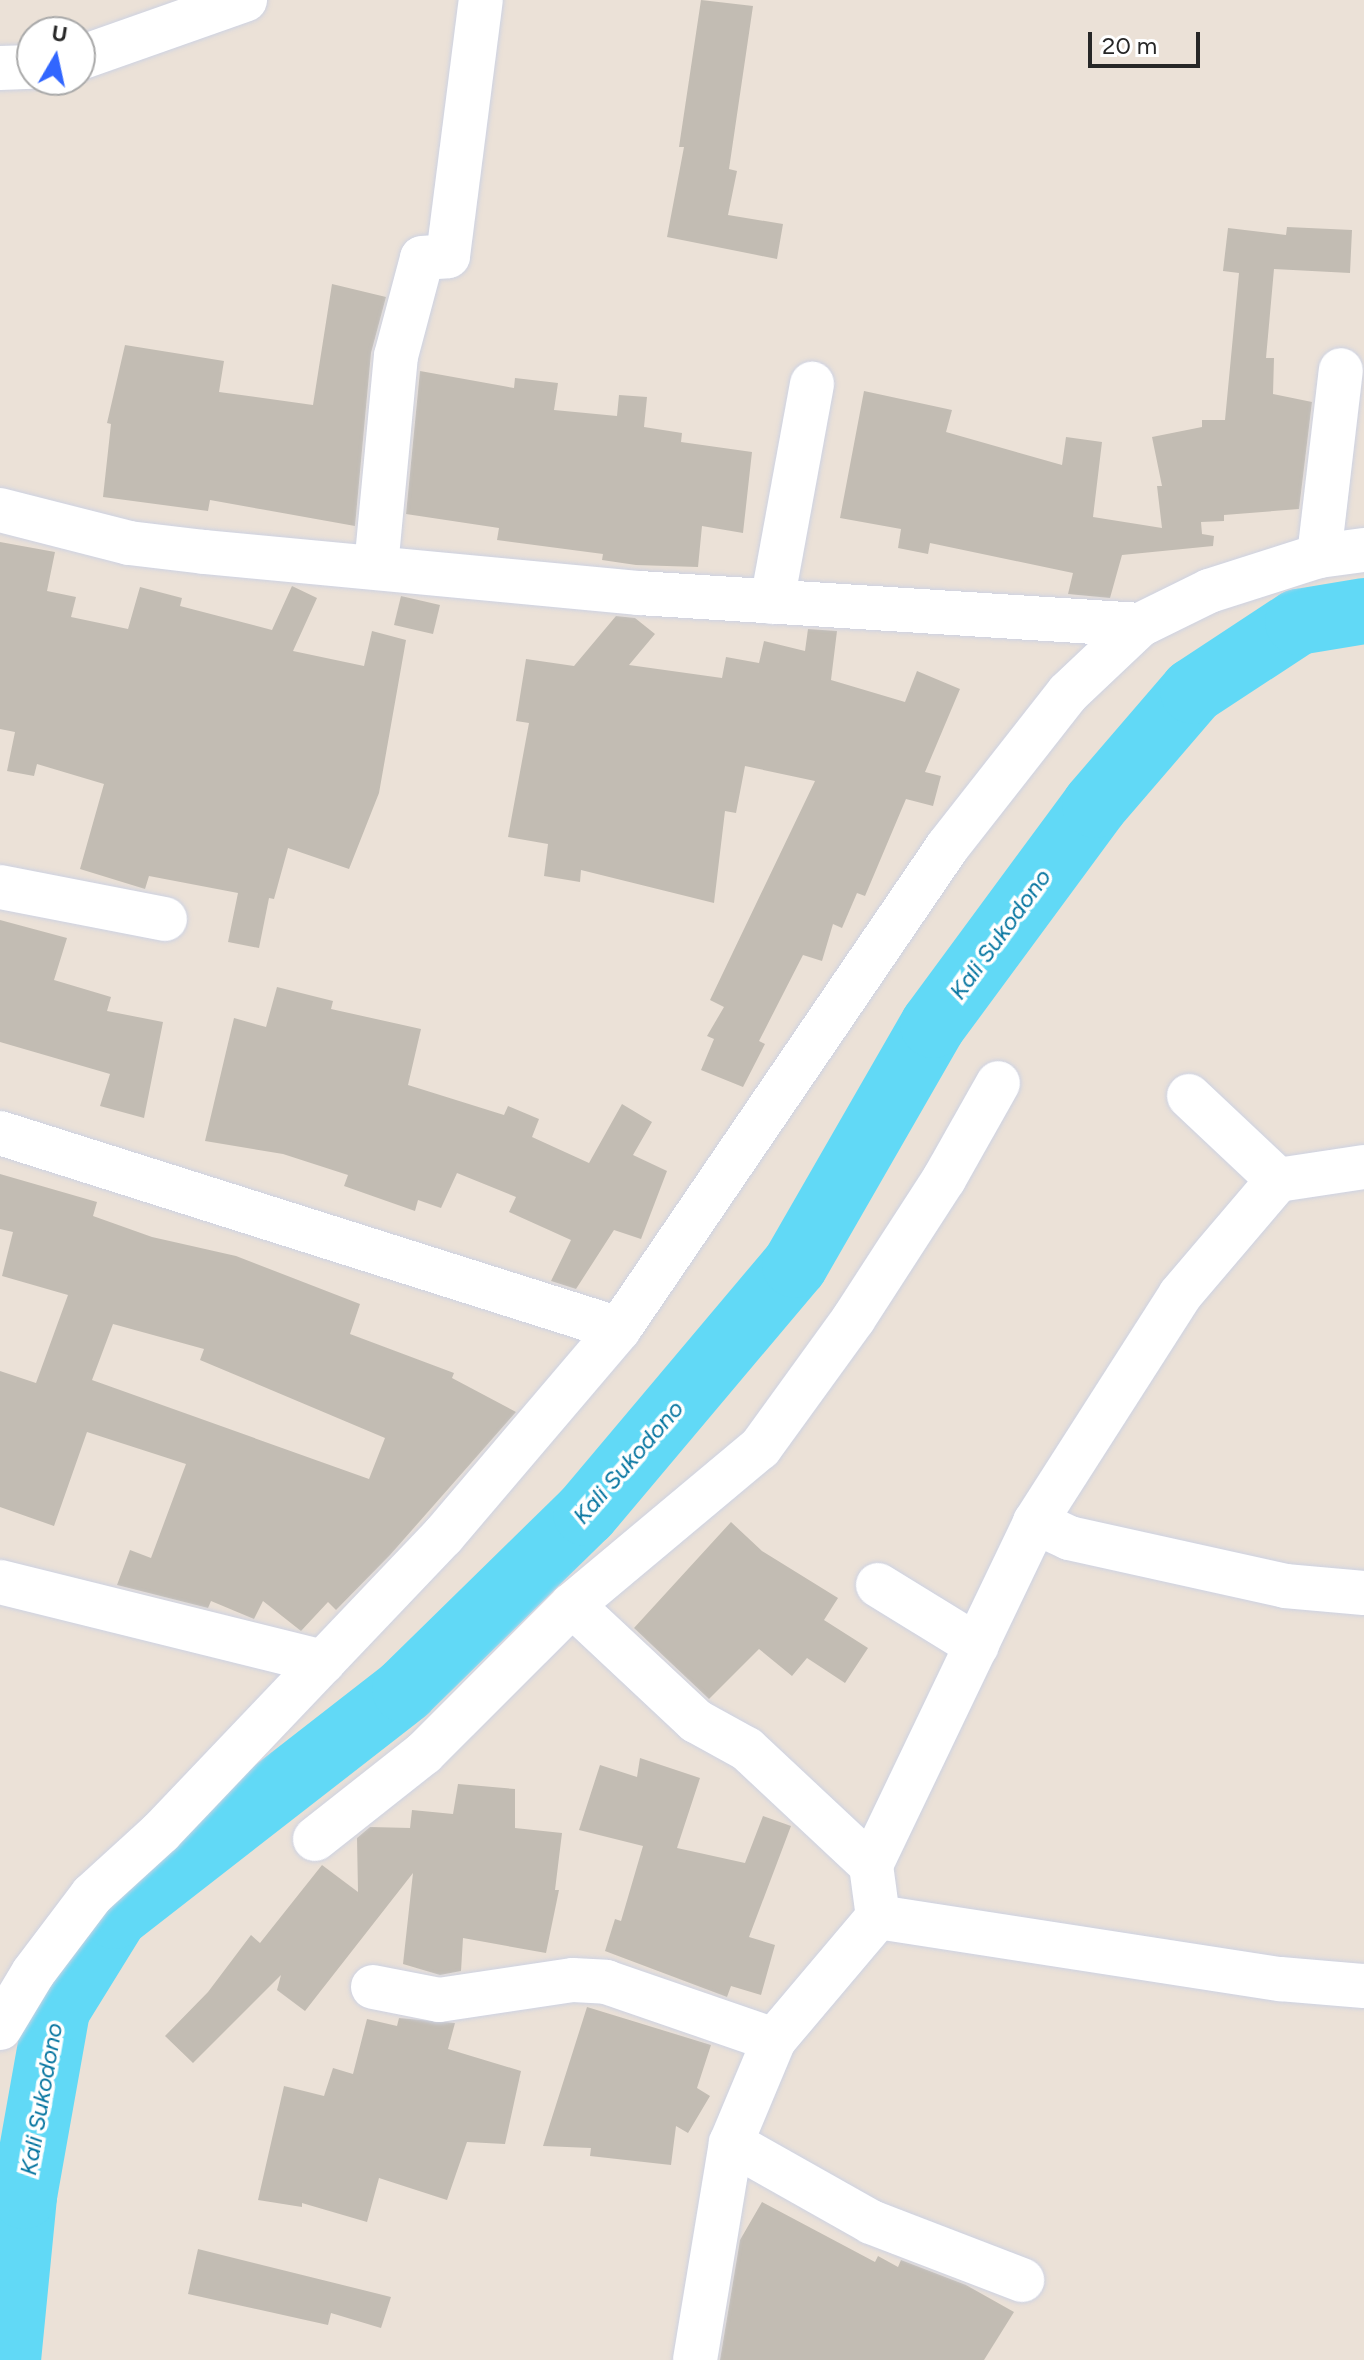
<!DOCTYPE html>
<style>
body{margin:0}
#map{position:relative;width:1364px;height:2360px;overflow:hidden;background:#ebe1d7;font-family:Figtree,sans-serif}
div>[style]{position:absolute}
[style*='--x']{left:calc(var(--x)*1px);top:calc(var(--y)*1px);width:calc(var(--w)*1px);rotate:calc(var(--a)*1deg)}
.river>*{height:66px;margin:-33px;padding:0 33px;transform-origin:33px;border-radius:33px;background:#61d9f6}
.building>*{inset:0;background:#c2bcb3}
.roads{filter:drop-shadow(0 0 2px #cdd2e2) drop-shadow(0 0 2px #cdd2e2)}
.minor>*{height:44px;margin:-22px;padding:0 22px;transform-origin:22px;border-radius:22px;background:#fff}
span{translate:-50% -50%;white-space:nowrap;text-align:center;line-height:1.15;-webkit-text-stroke:7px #fff;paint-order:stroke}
.water-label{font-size:24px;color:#04749f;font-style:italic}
.north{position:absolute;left:16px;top:16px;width:80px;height:80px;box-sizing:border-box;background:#fff;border:2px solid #a9a9a9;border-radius:50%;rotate:9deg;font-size:22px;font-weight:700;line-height:32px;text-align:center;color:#272727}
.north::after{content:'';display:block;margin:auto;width:28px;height:36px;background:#3166ff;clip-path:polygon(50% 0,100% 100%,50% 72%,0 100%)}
.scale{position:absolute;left:1088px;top:32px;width:112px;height:36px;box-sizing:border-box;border:4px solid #272727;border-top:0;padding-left:10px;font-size:24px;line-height:28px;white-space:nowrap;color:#272727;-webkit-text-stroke:6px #fff;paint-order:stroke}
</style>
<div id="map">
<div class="river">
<div style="--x:8;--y:2360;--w:165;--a:-84.4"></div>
<div style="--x:24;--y:2196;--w:189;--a:-79.9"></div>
<div style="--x:57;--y:2010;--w:110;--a:-58.3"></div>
<div style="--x:115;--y:1916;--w:368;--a:-37.9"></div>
<div style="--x:405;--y:1690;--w:253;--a:-44.4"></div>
<div style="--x:586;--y:1513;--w:324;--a:-49.9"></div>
<div style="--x:795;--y:1265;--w:277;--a:-60.1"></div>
<div style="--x:933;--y:1025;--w:273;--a:-53.6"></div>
<div style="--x:1095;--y:805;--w:150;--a:-49.3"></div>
<div style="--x:1193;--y:691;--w:126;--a:-33.3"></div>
<div style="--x:1298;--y:622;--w:67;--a:-9.5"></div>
</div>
<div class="building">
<div style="clip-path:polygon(701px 0,753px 6px,729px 169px,737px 171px,728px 215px,783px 224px,777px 259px,667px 237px,684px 147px,679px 147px)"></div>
<div style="clip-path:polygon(1287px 227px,1352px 230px,1350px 273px,1274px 269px,1266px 358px,1274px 358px,1273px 394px,1312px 402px,1299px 509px,1224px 515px,1224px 521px,1201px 522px,1202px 534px,1214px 536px,1213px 546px,1122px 555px,1110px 598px,1068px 594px,1073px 573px,930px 543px,928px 554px,898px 548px,901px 529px,840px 518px,864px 391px,952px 410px,946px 432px,1062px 465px,1066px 437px,1102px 442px,1093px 517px,1162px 528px,1157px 486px,1162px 486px,1152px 437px,1202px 427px,1202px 420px,1225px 420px,1239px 273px,1223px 271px,1228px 228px,1286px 235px)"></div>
<div style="clip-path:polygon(332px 284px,386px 297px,371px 353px,355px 526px,210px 500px,208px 511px,103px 497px,111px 424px,107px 423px,125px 345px,224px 361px,219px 392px,313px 405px)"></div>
<div style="clip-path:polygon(420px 371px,514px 388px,515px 378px,558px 383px,554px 410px,617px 416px,619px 395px,647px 397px,644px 427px,682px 433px,681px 442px,752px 452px,743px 533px,702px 526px,698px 567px,636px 565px,602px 560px,603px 554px,497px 540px,499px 528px,406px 514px)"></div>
<div style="clip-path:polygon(0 542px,55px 552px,47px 591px,76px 597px,71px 617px,128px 629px,140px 587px,182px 598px,180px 606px,272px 630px,292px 586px,317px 598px,293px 651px,364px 666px,372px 631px,406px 640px,379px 793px,349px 869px,288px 848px,274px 899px,269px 898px,259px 948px,228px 942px,238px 893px,149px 876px,145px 889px,80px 869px,104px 784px,37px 764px,34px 776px,7px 771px,15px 732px,0 729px)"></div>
<div style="clip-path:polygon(401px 596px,440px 605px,433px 634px,394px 625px)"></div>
<div style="clip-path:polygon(616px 616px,635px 618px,655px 634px,629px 665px,722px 678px,726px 657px,759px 663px,764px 641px,805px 651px,808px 629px,837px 631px,831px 680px,905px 702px,917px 671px,960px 689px,925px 772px,941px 776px,933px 806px,906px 799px,865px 896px,857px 893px,842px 928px,833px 924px,822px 961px,803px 955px,759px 1041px,765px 1044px,743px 1087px,701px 1070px,714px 1039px,707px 1036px,724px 1007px,710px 1000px,815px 781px,745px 766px,736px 813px,725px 811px,714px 903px,581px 870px,580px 882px,544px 876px,548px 844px,508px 837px,529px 723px,516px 721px,526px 659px,574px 666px)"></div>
<div style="clip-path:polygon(0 920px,67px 938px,54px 980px,111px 997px,107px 1011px,163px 1022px,144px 1118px,100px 1106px,110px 1074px,0 1042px)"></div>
<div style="clip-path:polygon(277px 987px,333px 1001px,331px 1009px,421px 1029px,408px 1085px,504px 1115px,508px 1106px,539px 1119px,532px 1137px,589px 1163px,622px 1104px,652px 1122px,633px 1155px,667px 1171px,641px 1239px,614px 1230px,576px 1289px,551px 1281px,571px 1240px,509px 1212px,516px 1197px,457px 1173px,441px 1208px,418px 1200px,415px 1211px,344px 1186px,348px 1175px,283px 1154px,205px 1141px,234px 1018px,266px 1027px)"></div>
<div style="clip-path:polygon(evenodd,0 1174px,97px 1202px,93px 1216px,152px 1237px,236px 1256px,360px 1304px,350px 1334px,454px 1373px,452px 1378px,516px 1412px,390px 1555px,336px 1610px,328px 1602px,301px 1631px,263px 1601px,254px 1619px,211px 1601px,208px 1608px,117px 1585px,130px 1550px,151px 1558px,186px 1464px,87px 1432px,54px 1526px,0 1507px,0 1371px,36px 1383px,68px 1295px,2px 1276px,13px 1232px,0 1229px,0 1174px,113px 1324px,204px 1349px,200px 1360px,385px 1438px,369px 1479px,92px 1380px,113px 1324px)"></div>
<div style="clip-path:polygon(731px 1522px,762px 1551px,838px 1598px,824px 1620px,868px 1648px,845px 1683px,807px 1658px,792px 1676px,759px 1649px,709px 1699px,634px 1628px)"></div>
<div style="clip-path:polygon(640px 1758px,700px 1778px,677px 1848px,745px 1863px,763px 1816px,791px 1826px,749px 1937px,775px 1945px,761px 1995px,731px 1986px,727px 1997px,605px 1951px,615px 1919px,621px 1921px,643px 1846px,579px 1830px,600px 1765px,637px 1777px)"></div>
<div style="clip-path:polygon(458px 1784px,515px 1789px,515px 1828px,562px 1833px,555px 1890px,559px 1890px,546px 1953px,463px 1938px,461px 1971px,440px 1975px,403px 1964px,413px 1873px,305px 2011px,277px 1990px,281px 1975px,193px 2063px,165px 2036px,208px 1992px,251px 1935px,260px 1943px,322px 1865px,358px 1892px,357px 1838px,370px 1827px,410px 1828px,412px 1810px,453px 1814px)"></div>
<div style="clip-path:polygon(587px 2007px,711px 2045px,697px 2088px,710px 2096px,688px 2133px,676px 2126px,671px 2165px,590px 2156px,591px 2148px,543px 2146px)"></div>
<div style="clip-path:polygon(399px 2018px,455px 2023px,448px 2049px,521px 2071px,505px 2144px,467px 2142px,447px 2200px,379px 2178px,367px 2222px,302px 2203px,302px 2207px,258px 2200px,284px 2086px,324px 2096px,333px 2068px,353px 2074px,367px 2019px,397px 2026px)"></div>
<div style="clip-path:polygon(762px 2202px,875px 2262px,878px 2256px,898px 2267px,901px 2260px,966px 2285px,1014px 2312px,984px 2360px,720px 2360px,740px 2240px)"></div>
<div style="clip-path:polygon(198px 2249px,391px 2297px,381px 2328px,331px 2313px,328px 2325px,188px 2294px)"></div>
</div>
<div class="roads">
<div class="minor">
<div style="--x:80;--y:58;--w:175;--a:-19.4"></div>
<div style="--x:0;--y:68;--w:32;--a:-2"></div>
<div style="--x:0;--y:510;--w:133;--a:14.3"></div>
<div style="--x:129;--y:543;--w:76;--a:6.8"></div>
<div style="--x:204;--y:552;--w:437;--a:5.4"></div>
<div style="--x:639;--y:593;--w:502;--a:3.65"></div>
<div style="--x:1319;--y:556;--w:187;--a:-83.3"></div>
<div style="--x:376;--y:567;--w:212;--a:-84.6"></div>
<div style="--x:396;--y:356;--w:101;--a:-75.1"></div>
<div style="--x:422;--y:258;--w:26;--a:-4"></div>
<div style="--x:448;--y:256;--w:258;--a:-82.7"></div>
<div style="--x:772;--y:602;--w:222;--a:-79.6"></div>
<div style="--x:0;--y:887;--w:168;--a:11"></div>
<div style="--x:1189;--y:1096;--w:122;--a:43.3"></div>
<div style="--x:0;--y:1133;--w:649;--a:17.57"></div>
<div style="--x:1035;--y:1522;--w:38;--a:25"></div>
<div style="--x:1069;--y:1538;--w:221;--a:12.5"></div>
<div style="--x:1285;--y:1586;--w:79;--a:5.1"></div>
<div style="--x:0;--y:1582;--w:333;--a:13.9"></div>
<div style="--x:878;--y:1585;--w:116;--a:31.6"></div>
<div style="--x:572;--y:1605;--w:170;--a:43.1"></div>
<div style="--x:696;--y:1721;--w:58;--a:28.8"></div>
<div style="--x:747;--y:1749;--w:170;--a:43.1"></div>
<div style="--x:315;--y:1839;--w:139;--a:-38.3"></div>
<div style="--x:424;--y:1753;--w:209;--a:-45"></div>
<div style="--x:572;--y:1605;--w:245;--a:-39.9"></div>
<div style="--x:760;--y:1448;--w:160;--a:-54.1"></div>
<div style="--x:854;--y:1318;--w:166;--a:-57.1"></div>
<div style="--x:944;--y:1179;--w:110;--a:-60.6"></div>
<div style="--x:878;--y:1917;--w:407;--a:8.8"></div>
<div style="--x:1280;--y:1979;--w:84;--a:4.8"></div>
<div style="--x:373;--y:1987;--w:67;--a:11.1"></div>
<div style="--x:439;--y:2000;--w:135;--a:-8.5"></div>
<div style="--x:573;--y:1980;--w:33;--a:3"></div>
<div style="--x:606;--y:1982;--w:178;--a:19"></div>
<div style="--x:0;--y:2028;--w:64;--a:-59"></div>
<div style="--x:33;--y:1973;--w:98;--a:-52.9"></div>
<div style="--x:92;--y:1895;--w:93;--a:-42.4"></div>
<div style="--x:161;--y:1832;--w:409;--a:-46.4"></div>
<div style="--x:443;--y:1536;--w:272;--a:-49.6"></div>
<div style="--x:619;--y:1329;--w:584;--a:-55.74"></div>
<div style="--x:948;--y:846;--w:194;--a:-51.9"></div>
<div style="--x:1068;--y:693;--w:99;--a:-43.4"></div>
<div style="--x:1140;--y:625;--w:77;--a:-26.2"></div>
<div style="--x:1209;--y:591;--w:115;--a:-17.7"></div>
<div style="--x:1319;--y:556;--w:45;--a:-7.6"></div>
<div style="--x:731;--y:2143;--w:161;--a:29.4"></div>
<div style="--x:871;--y:2222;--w:162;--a:21"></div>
<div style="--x:695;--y:2360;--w:220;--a:-80.6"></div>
<div style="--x:731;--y:2143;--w:112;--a:-67.3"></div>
<div style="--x:774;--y:2040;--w:161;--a:-49.8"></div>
<div style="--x:878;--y:1917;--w:52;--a:-97.7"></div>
<div style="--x:871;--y:1865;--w:380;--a:-64.4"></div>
<div style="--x:1035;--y:1522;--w:269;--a:-57.4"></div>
<div style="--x:1180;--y:1295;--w:151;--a:-49.6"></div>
<div style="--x:1278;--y:1180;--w:87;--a:-8.6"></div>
</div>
</div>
<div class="water-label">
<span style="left:1000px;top:934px;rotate:-54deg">Kali Sukodono</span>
<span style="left:628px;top:1462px;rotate:-49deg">Kali Sukodono</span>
<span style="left:41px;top:2099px;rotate:-80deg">Kali Sukodono</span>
</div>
<div class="north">U</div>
<div class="scale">20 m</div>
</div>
